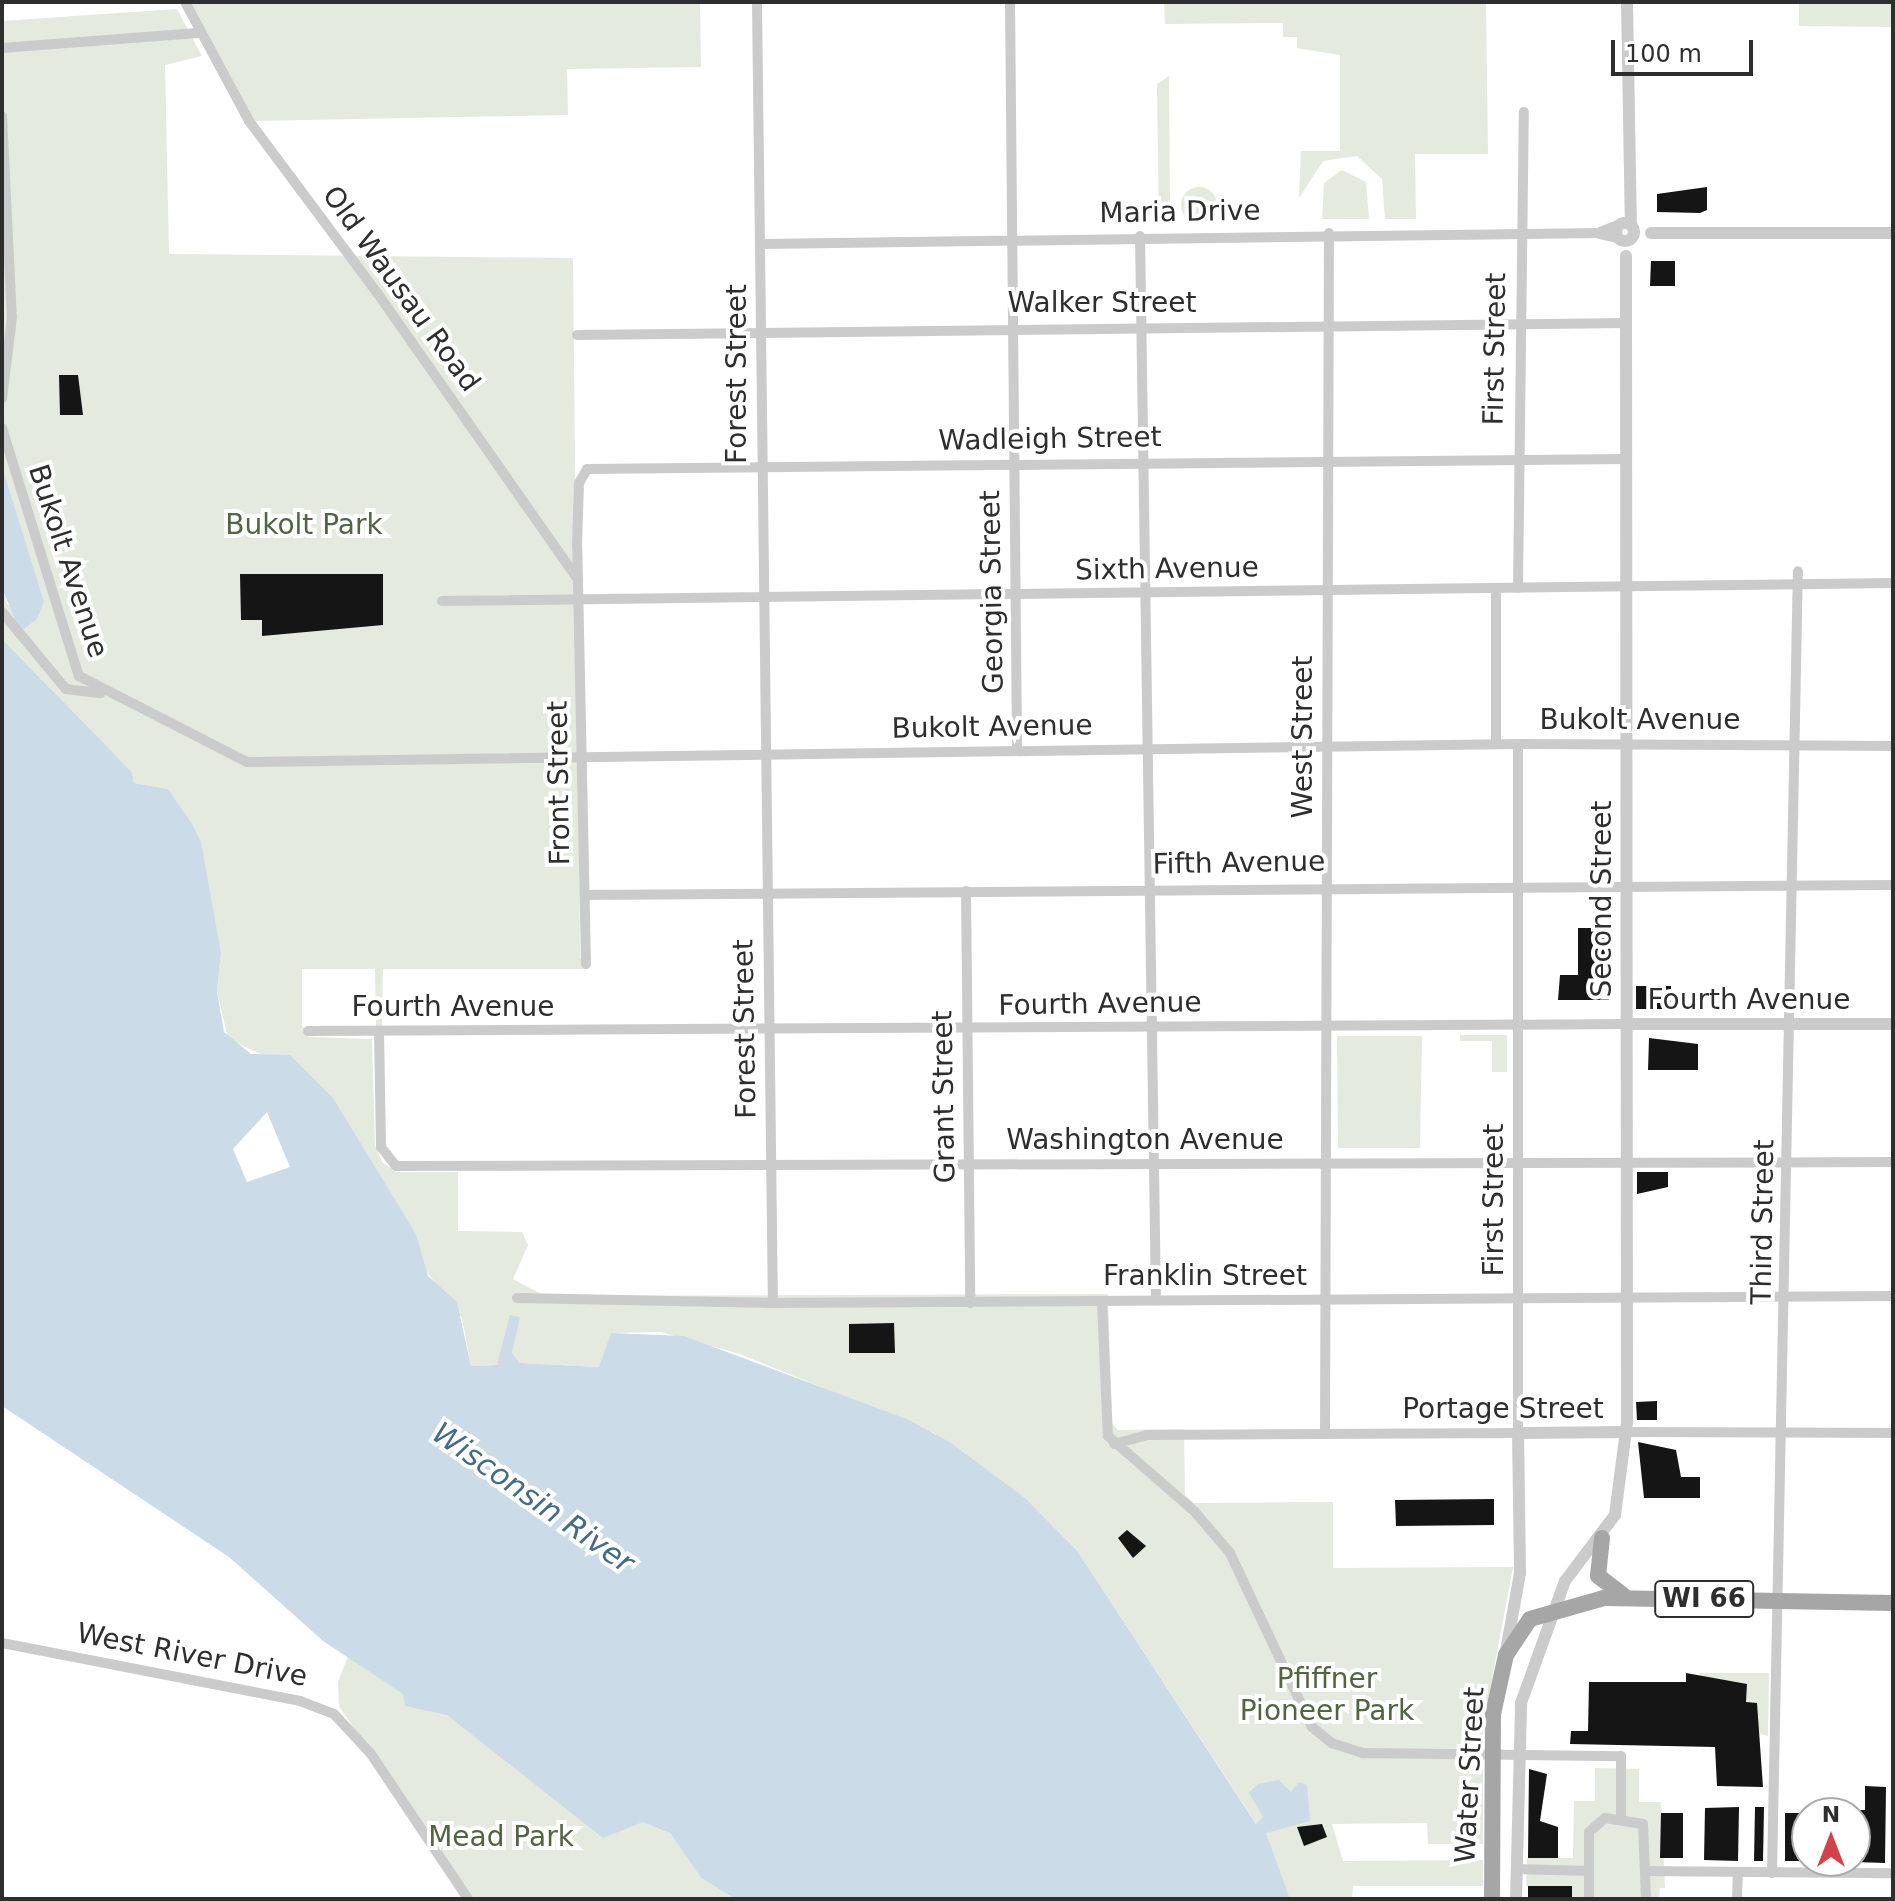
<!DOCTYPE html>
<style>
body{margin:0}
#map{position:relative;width:1895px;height:1901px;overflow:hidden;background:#fff;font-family:"DejaVu Sans",sans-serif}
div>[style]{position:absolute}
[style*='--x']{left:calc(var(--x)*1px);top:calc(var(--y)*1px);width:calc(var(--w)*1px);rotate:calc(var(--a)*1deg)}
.green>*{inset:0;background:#e4eadd}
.round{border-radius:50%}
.water>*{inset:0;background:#cbdce8}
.building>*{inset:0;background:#151515}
.minor>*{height:10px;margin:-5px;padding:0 5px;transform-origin:5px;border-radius:5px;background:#cbcbcb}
.tertiary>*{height:12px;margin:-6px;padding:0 6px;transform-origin:6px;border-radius:6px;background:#cbcbcb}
.tertiary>.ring{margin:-6px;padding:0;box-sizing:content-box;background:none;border:12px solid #cbcbcb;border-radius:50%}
.primary>*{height:16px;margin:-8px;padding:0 8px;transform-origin:8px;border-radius:8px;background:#a6a6a6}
span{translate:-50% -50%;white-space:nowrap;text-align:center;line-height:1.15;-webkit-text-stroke:8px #fff;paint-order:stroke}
.shield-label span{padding:2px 6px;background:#fff;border:2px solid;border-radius:6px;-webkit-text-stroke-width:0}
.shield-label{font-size:26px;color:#2e2e2e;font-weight:700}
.street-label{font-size:28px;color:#2e2e2e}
.park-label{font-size:28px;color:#506640}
.water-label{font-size:30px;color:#446c88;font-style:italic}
.frame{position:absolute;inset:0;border:4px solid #2e2e2e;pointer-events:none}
.north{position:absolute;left:1791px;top:1797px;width:80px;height:80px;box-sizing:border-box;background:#fff;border:2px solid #ababab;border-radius:50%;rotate:0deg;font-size:22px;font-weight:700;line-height:32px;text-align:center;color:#2e2e2e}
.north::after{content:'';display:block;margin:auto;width:28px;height:36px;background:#d44248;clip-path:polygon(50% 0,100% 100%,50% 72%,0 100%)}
.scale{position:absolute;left:1611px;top:40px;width:142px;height:36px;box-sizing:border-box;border:4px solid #2e2e2e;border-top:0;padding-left:10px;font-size:24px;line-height:28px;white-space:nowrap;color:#2e2e2e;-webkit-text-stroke:6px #fff;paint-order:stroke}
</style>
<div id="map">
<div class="green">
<div style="clip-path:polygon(187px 2px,700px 2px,701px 67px,567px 69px,568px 115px,249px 121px)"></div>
<div style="clip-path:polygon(1164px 2px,1486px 2px,1488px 154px,1415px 154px,1416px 219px,1385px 219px,1382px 179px,1357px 156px,1323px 161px,1299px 198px,1301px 151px,1340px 151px,1340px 55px,1297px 48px,1297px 37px,1283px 37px,1283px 23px,1165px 24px)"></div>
<div style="clip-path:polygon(1799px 2px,1893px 2px,1893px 27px,1799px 26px)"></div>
<div style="clip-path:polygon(177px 9px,202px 56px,165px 65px,169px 254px,573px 258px,580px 958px,588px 969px,383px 969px,382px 1026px,376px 1026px,375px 969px,302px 969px,302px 1025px,309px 1037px,372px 1039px,375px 1145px,382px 1162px,396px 1172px,458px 1172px,458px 1231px,522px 1232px,528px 1245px,513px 1279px,545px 1296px,1108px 1294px,1112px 1423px,1118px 1430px,1184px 1429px,1185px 1495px,1194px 1503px,1333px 1502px,1333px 1568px,1513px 1567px,1483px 1727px,1483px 1844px,1428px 1844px,1427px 1823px,1332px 1824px,1343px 1861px,1483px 1860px,1483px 1886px,1353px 1886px,1352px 1899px,1290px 1899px,1265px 1837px,1078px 1552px,934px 1433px,740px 1354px,661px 1332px,611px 1333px,600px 1367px,520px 1363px,512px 1353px,519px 1317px,497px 1365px,471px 1366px,462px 1318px,423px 1267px,416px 1234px,353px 1136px,263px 1055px,228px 1039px,217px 991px,221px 953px,191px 822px,168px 789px,134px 783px,132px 772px,2px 639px,2px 588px,8px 605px,44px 601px,2px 466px,2px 21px)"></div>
<div style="clip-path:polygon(1169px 76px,1170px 215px,1159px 226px,1157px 84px)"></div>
<div style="clip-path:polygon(1342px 170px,1366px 182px,1369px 219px,1322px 219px,1324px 183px)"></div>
<div class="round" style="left:1181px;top:187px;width:36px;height:36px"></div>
<div style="clip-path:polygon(1460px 1035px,1507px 1035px,1507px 1072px,1492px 1072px,1492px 1041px,1460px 1041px)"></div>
<div style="clip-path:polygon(1337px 1036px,1422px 1036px,1420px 1148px,1338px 1148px)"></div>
<div style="clip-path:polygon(349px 1653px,670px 1833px,701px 1878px,735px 1899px,468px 1899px,339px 1706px,338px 1682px)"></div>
<div style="clip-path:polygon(1700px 1673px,1769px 1673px,1768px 1736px,1757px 1733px,1757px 1703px,1746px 1702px,1747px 1684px,1700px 1680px)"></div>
<div style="clip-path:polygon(1595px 1768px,1639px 1769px,1639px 1802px,1661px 1802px,1665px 1888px,1660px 1888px,1659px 1899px,1572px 1899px,1572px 1886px,1526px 1886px,1527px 1858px,1573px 1858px,1574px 1801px,1595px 1801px)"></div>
</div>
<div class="water">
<div style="clip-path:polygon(2px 466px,44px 601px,37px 619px,20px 632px,2px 588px)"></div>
<div style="clip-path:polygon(evenodd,2px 639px,132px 772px,134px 783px,168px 789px,191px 822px,201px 842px,221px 953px,217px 991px,224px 1032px,251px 1054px,290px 1055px,333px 1098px,416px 1234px,428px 1276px,457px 1302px,471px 1366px,497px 1365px,510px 1315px,520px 1317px,512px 1353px,520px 1363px,599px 1367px,611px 1333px,684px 1336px,909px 1420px,951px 1443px,1025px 1498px,1078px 1552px,1256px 1824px,1263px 1817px,1249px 1793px,1258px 1784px,1279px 1780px,1291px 1792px,1299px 1782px,1307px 1785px,1310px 1821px,1266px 1833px,1290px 1899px,735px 1899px,701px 1878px,670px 1833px,643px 1822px,603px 1838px,447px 1715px,405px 1706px,403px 1694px,323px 1641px,229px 1557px,2px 1406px,2px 639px,267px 1112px,290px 1167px,247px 1182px,233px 1149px,267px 1112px)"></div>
</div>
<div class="building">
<div style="clip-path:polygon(1707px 187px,1707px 210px,1700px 213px,1657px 212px,1657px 194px)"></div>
<div style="clip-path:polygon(1651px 261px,1675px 261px,1675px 286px,1650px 286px)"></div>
<div style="clip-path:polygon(59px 375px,78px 375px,83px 415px,60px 415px)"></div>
<div style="clip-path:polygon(240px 574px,383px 574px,383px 625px,262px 636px,262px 620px,241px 620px)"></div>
<div style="clip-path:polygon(1578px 928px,1608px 928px,1609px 1000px,1558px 1000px,1560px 975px,1578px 975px)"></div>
<div style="clip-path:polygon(1636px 986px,1671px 986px,1671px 1009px,1636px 1009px)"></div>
<div style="clip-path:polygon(1649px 1038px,1698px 1044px,1698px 1070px,1648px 1070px)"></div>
<div style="clip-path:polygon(1637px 1172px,1668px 1172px,1668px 1187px,1637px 1194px)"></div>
<div style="clip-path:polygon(894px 1323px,895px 1353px,849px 1353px,849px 1324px)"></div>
<div style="clip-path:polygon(1657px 1401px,1657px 1420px,1637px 1420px,1636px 1402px)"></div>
<div style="clip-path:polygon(1638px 1442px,1676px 1450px,1681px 1477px,1700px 1477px,1700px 1498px,1644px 1498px)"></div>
<div style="clip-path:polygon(1494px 1499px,1494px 1525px,1396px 1526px,1395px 1500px)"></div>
<div style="clip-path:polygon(1127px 1530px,1146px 1546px,1133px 1558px,1118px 1538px)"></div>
<div style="clip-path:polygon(1686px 1673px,1747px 1684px,1746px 1702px,1757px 1703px,1763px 1787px,1717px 1786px,1715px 1747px,1570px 1744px,1571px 1731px,1588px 1731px,1589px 1682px,1686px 1682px)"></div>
<div style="clip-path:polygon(1529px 1769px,1547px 1774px,1540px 1821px,1558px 1827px,1558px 1858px,1528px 1858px)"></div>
<div style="clip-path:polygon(1865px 1786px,1886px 1787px,1885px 1863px,1855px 1862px,1855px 1810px,1865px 1810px)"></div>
<div style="clip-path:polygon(1739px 1807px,1738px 1861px,1704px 1860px,1705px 1808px)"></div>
<div style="clip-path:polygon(1755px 1807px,1764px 1807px,1763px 1861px,1754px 1861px)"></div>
<div style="clip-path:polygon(1661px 1813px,1683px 1813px,1683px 1858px,1660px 1858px)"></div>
<div style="clip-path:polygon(1785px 1813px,1805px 1813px,1804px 1861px,1785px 1861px)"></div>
<div style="clip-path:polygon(1322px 1824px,1327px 1837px,1304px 1846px,1297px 1827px)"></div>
<div style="clip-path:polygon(1528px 1886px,1572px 1886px,1572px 1899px,1528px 1899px)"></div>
</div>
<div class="minor">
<div style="--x:185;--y:2;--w:135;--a:61.7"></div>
<div style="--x:249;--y:121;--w:216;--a:53.3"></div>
<div style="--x:378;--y:294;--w:349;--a:55"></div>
<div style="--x:757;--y:2;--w:1301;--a:89.3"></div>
<div style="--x:1010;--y:2;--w:748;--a:89.46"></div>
<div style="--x:2;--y:48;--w:196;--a:-4.4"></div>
<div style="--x:2;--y:116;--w:201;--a:87.2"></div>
<div style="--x:12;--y:317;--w:82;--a:97"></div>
<div style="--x:1140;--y:236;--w:1064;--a:89.14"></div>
<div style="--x:760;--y:244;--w:840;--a:-0.75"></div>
<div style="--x:577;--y:335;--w:1050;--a:-0.65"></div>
<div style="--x:2;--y:428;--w:260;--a:72.8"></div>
<div style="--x:79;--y:676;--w:189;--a:27.1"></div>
<div style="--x:247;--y:762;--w:1271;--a:-0.81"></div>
<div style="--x:1518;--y:744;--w:375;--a:0.3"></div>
<div style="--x:1518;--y:588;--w:476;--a:-89.3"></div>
<div style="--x:442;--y:601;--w:1451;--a:-0.71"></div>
<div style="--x:2;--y:612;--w:100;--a:50.3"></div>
<div style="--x:66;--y:689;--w:35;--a:7"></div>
<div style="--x:1496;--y:744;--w:155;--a:-90"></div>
<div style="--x:966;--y:891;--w:412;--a:89.4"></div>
<div style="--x:585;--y:895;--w:1308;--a:-0.44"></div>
<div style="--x:586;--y:964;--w:418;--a:-91.2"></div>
<div style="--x:577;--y:546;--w:63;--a:-88.2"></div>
<div style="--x:579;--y:483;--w:16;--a:-60"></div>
<div style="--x:587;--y:469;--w:1040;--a:-0.55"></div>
<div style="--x:308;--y:1031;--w:1318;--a:-0.3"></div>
<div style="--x:379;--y:1031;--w:116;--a:89"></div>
<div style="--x:381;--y:1147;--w:24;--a:52"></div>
<div style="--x:396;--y:1166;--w:1497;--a:-0.15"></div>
<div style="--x:517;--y:1298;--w:256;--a:1.1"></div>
<div style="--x:773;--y:1303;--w:1120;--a:-0.36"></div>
<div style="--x:1102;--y:1301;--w:135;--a:87.5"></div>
<div style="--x:1108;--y:1436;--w:116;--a:41.1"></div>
<div style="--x:1195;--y:1512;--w:54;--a:49.5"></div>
<div style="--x:1230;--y:1553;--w:192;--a:64.8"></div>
<div style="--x:1312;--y:1727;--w:26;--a:39"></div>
<div style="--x:1332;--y:1743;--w:33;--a:18"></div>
<div style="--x:1363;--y:1753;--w:258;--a:0.7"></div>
<div style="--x:1621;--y:1756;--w:63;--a:90"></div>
<div style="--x:1624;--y:1432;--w:269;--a:0.2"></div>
<div style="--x:1325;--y:1434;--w:1201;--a:-89.81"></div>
<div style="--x:1114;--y:1444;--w:34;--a:-15"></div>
<div style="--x:1147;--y:1435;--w:371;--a:-0.3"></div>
<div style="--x:1518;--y:1433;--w:689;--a:-90"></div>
<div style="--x:2;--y:1643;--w:304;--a:11"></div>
<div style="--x:300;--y:1701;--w:36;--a:21"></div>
<div style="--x:334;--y:1714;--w:54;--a:47.2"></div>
<div style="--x:371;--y:1754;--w:174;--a:56.2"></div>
<div style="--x:1516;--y:1869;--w:73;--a:1.6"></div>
<div style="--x:1646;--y:1871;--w:247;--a:0.5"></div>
<div style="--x:1772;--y:1873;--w:1302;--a:-88.86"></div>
<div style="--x:1589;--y:1899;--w:67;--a:-90"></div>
<div style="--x:1589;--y:1832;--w:21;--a:-41"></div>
<div style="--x:1605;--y:1818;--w:38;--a:9"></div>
<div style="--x:1643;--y:1824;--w:75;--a:87.7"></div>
<div style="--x:1737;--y:1899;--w:26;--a:-88"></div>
</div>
<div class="tertiary">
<div style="--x:1627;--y:2;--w:222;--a:89"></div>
<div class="ring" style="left:1616px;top:223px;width:6px;height:6px"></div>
<div style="--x:1651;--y:233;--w:242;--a:0"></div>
<div style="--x:1617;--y:237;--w:17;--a:-167"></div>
<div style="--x:1600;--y:233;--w:19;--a:-21"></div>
<div style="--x:1626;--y:1024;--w:267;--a:0"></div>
<div style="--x:1506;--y:1651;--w:79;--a:-79.8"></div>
<div style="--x:1520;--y:1573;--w:140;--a:-90.8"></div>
<div style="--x:1518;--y:1433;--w:106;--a:-0.5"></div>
<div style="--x:1516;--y:1899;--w:196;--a:-88.5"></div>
<div style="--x:1521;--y:1703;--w:130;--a:-70.2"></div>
<div style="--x:1565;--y:1581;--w:83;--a:-52.9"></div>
<div style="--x:1615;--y:1515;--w:93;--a:-82.6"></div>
<div style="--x:1627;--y:1423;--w:1167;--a:-90.05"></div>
</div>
<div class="primary">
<div style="--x:1602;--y:1538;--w:38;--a:96"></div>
<div style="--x:1598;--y:1576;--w:31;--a:37"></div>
<div style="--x:1492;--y:1899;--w:185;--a:-89.7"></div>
<div style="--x:1493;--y:1714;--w:60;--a:-77.6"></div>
<div style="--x:1506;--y:1655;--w:43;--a:-56.3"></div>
<div style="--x:1530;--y:1619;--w:77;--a:-15.8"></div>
<div style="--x:1604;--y:1598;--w:289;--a:1"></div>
</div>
<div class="shield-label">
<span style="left:1704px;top:1599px">WI 66</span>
</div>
<div class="street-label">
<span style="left:1180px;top:212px;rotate:-1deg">Maria Drive</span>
<span style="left:401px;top:289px;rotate:54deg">Old Wausau Road</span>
<span style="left:1102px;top:303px">Walker Street</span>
<span style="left:1495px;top:349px;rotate:-89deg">First Street</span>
<span style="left:737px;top:374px;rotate:-90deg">Forest Street</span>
<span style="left:1050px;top:439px;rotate:-1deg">Wadleigh Street</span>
<span style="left:68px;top:561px;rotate:72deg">Bukolt Avenue</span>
<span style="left:1167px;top:569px;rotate:-1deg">Sixth Avenue</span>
<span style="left:992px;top:592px;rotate:-91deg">Georgia Street</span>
<span style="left:1640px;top:720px">Bukolt Avenue</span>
<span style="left:992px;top:727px;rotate:-1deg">Bukolt Avenue</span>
<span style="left:1303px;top:737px;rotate:-90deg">West Street</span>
<span style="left:559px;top:783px;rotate:-91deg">Front Street</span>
<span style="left:1239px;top:863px;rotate:-1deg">Fifth Avenue</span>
<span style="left:1602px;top:899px;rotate:-90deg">Second Street</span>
<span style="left:1749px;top:1000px">Fourth Avenue</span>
<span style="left:1100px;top:1004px;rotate:-1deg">Fourth Avenue</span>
<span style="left:453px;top:1007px">Fourth Avenue</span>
<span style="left:745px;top:1029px;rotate:-91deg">Forest Street</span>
<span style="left:944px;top:1097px;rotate:-91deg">Grant Street</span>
<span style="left:1145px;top:1140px">Washington Avenue</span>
<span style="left:1494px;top:1200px;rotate:-90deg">First Street</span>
<span style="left:1763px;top:1222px;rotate:-89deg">Third Street</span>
<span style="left:1205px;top:1276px">Franklin Street</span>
<span style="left:1503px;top:1409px">Portage Street</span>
<span style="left:192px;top:1655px;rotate:11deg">West River Drive</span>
<span style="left:1470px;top:1775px;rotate:-87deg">Water Street</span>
</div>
<div class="park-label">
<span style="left:304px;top:525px">Bukolt Park</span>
<span style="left:1327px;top:1695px">Pfiffner<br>Pioneer Park</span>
<span style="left:501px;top:1837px">Mead Park</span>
</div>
<div class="water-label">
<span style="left:533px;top:1498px;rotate:35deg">Wisconsin River</span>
</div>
<div class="frame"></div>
<div class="north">N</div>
<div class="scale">100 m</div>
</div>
